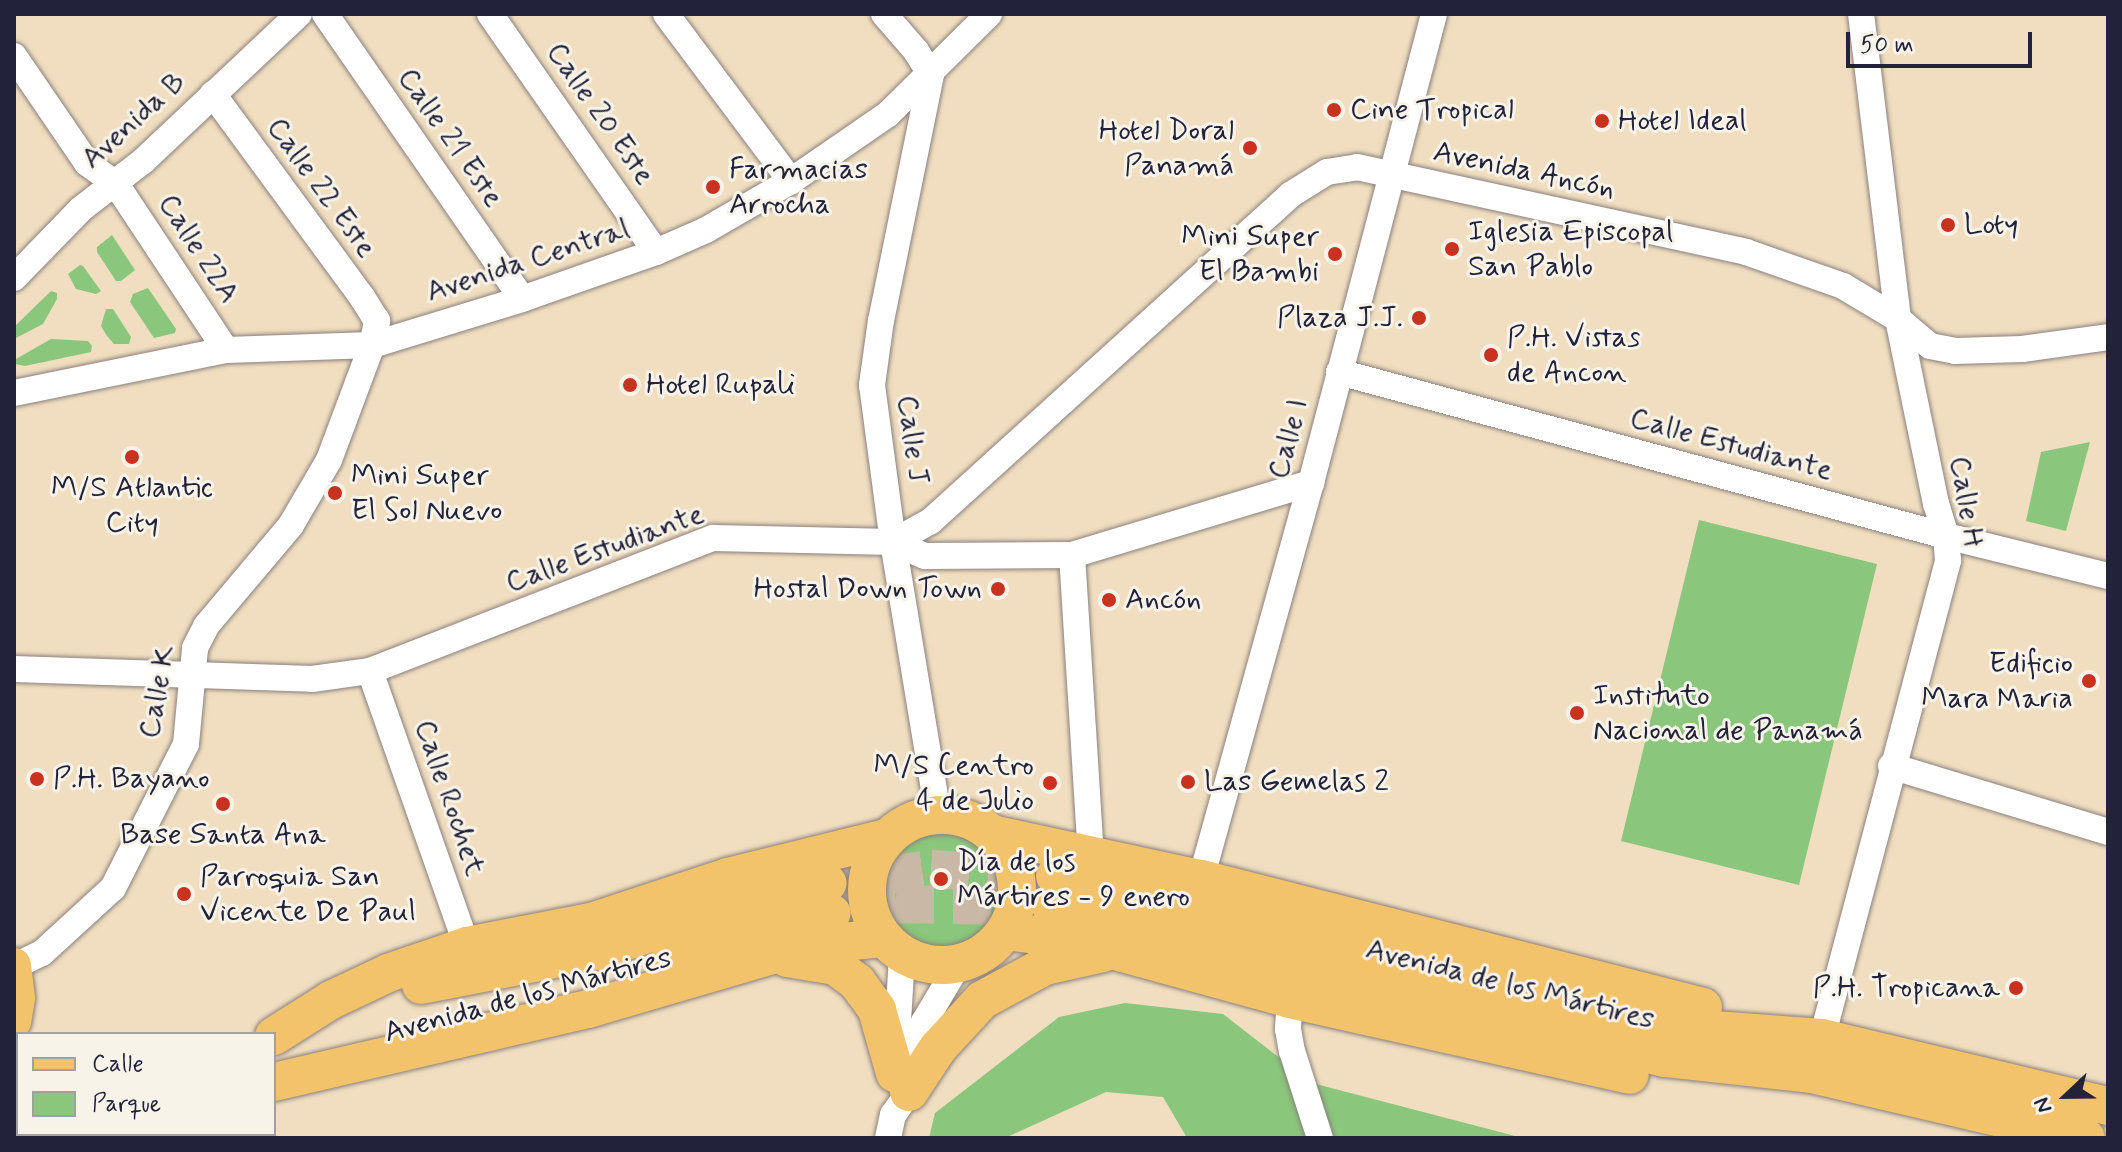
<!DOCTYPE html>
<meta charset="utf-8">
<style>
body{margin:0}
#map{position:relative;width:2122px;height:1152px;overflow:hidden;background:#f1dec0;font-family:Mynerve,sans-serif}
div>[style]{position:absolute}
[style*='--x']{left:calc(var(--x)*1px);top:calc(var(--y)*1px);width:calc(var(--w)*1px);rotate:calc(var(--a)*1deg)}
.green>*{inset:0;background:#8ac67b}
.round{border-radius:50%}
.highway-tunnel>*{height:38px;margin-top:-19px;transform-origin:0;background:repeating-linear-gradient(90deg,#c8b8a5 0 38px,transparent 0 57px)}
.roads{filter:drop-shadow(0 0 2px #8a807e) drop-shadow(0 0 2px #8a807e)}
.minor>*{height:26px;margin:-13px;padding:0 13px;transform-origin:13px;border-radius:13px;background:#fff}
.major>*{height:34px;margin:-17px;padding:0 17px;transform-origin:17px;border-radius:17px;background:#f2c36a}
.highway>*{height:38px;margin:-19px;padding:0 19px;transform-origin:19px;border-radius:19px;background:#f2c36a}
.highway>.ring{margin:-19px;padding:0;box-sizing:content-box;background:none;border:38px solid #f2c36a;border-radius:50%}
.dots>*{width:22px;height:22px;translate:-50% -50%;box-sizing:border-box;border:4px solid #f7f3e8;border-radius:50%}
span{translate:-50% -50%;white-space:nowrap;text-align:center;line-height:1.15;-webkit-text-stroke:6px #f7f3e8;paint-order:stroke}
.poi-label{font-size:30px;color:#22223b}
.left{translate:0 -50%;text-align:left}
.right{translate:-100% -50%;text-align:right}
.street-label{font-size:30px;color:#22223b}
.frame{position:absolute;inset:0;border:16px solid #22223b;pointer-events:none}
.legend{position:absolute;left:16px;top:1032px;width:260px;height:104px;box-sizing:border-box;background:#f7f3e8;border:2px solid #a29fa3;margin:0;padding:10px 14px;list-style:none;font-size:24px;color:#22223b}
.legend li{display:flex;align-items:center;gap:16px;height:40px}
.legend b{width:40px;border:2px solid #a29fa3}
.north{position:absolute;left:2026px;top:1056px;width:80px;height:80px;-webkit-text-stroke:6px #f7f3e8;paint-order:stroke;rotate:248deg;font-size:22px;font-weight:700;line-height:32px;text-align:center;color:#22223b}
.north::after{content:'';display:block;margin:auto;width:28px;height:36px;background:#22223b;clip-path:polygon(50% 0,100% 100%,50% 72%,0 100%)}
.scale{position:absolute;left:1846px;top:32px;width:186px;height:36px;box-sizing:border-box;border:4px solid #22223b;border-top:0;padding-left:10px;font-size:24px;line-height:28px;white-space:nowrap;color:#22223b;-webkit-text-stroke:6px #f7f3e8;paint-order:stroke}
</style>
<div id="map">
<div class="green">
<div style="clip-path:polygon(112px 235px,135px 270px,121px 281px,116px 281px,97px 252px,97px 247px)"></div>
<div style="clip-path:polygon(80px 265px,83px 266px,101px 291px,96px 294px,76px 289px,68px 274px)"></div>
<div style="clip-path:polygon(148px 288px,176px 329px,175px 333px,154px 338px,130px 302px,133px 294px)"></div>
<div style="clip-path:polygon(51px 291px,57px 293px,57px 299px,43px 324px,14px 339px,14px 327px)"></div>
<div style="clip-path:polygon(106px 309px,113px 309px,131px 337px,129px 344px,114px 344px,107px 336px,101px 326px)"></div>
<div style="clip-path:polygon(51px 339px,88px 341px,92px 346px,91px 352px,25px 366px,15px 364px,16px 359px)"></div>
<div style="clip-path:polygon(2090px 442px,2066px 531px,2026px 521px,2041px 452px)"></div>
<div style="clip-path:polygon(1699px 520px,1877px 564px,1799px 885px,1621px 841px)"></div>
<div class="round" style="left:884px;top:833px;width:114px;height:114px"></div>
<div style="clip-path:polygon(1125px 1003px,1223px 1014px,1312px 1083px,1523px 1138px,1187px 1138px,1163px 1097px,1106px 1092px,1005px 1138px,929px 1138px,935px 1113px,1059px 1017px)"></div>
</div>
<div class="highway-tunnel">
<div style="--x:828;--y:883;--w:104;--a:-7.7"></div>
<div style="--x:931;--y:869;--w:124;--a:3.2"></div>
<div style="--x:832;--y:913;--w:65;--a:-8"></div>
<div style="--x:896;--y:904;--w:155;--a:1.1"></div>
</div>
<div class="roads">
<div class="minor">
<div style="--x:325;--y:14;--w:346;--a:55.3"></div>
<div style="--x:490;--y:14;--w:290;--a:55.1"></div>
<div style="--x:666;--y:14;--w:209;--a:53.2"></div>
<div style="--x:884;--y:14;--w:49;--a:49.1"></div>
<div style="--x:916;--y:51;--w:28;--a:58"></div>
<div style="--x:14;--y:56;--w:130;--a:55.7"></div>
<div style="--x:87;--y:163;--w:36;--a:36"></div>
<div style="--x:116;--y:184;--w:199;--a:56.5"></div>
<div style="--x:931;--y:75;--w:250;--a:101.5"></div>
<div style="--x:881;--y:320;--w:66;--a:97.9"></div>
<div style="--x:872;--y:385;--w:158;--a:82.4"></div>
<div style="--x:893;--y:542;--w:276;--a:80.6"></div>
<div style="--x:14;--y:278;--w:96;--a:-45.8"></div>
<div style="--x:81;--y:209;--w:78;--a:-37.7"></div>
<div style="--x:143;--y:161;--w:214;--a:-43.3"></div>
<div style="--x:1339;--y:372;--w:629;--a:15.12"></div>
<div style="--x:1946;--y:536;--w:167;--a:13.9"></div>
<div style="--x:14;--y:393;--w:216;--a:-11.5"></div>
<div style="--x:226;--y:350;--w:146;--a:-2"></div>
<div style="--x:372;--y:345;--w:157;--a:-17"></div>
<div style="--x:522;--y:299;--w:142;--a:-19.3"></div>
<div style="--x:656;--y:252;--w:55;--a:-23.7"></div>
<div style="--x:706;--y:230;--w:98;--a:-30"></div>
<div style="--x:791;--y:181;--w:118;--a:-34.6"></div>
<div style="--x:888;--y:114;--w:142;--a:-44.7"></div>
<div style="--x:893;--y:542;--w:43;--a:-28.9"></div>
<div style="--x:931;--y:521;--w:485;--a:-42.2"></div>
<div style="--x:1290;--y:195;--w:44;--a:-31.9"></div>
<div style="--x:1327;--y:172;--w:30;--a:-9"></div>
<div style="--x:1357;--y:167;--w:398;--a:12.3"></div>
<div style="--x:1746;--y:252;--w:103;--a:19.3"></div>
<div style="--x:1843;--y:286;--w:64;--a:31"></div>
<div style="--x:1898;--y:319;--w:42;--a:40.2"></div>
<div style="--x:1930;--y:346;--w:25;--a:11"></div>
<div style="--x:1955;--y:351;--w:67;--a:-1.7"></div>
<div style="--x:2022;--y:349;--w:87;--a:-7.9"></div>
<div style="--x:1072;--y:555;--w:299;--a:86.4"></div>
<div style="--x:14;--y:669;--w:298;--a:1.9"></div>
<div style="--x:312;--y:679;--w:59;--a:-7.9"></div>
<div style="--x:370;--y:671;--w:368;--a:-21.2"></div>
<div style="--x:713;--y:538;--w:180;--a:1.3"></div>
<div style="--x:893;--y:542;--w:35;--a:24"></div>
<div style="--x:925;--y:556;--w:147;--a:-0.4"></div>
<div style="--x:1072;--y:555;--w:250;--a:-16.8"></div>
<div style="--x:370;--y:671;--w:292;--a:70.6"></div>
<div style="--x:1891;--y:766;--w:227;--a:16.9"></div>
<div style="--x:1201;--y:879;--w:411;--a:-74.5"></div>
<div style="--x:1311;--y:483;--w:485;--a:-75.3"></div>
<div style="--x:15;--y:966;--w:30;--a:-26"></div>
<div style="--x:42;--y:953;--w:96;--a:-42.5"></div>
<div style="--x:113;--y:888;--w:161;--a:-63.1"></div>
<div style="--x:186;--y:744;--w:96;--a:-84.6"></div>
<div style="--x:195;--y:648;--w:25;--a:-63"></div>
<div style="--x:206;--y:626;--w:132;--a:-49.9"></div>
<div style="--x:291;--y:525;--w:75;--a:-59.7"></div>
<div style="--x:329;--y:460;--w:123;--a:-69.5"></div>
<div style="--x:372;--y:345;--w:25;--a:-78"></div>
<div style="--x:377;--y:321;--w:28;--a:-122"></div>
<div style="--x:362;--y:297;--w:252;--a:-126.3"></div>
<div style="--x:1290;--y:999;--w:30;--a:94"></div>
<div style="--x:1288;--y:1029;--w:22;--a:80"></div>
<div style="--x:1292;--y:1051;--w:91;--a:72.2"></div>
<div style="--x:1822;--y:1038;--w:494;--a:-75.2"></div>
<div style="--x:1948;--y:560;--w:24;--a:-95"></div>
<div style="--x:1946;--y:536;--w:34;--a:-107"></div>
<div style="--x:1936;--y:504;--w:189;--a:-101.6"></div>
<div style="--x:1898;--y:319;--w:307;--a:-96.9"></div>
<div style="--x:896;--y:1054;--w:99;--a:-86.5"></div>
<div style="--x:888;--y:1138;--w:24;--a:-78"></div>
<div style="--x:893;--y:1115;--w:28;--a:-55"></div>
<div style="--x:909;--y:1092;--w:72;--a:-77.9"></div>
<div style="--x:924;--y:1022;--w:66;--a:-59.2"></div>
</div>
<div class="major">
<div style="--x:14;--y:965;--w:33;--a:83"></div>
<div style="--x:18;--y:998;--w:24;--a:99"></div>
</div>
<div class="highway">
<div class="ring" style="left:867px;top:815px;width:112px;height:112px"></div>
<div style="--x:992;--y:834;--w:214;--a:12.2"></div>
<div style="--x:1201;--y:879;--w:518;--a:14.3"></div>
<div style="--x:1055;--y:876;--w:285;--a:13.2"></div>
<div style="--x:1332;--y:941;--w:257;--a:15.3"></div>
<div style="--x:1580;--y:1009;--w:110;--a:10"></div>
<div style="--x:1688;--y:1028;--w:134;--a:4.3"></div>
<div style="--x:1822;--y:1038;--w:294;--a:13.4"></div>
<div style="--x:1051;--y:907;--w:632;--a:13.82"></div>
<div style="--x:1665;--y:1058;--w:148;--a:6.2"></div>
<div style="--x:1812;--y:1074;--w:281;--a:13.1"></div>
<div style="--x:1005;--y:931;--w:71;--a:7.3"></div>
<div style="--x:1075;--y:940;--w:223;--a:15.3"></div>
<div style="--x:1290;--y:999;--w:348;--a:12.6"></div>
<div style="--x:787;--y:958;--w:49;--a:9.5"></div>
<div style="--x:835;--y:966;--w:27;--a:36"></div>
<div style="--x:857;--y:982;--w:34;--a:54"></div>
<div style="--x:877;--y:1010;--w:66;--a:74.1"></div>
<div style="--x:670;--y:959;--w:106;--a:-18.1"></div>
<div style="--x:771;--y:926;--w:62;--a:-12"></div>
<div style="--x:421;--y:985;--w:178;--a:-11"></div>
<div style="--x:596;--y:951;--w:172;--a:-18.3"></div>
<div style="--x:759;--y:897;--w:70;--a:-11.5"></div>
<div style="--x:274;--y:1036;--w:67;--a:-32.3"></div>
<div style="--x:331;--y:1000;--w:63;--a:-25.3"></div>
<div style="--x:388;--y:973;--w:83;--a:-18.9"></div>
<div style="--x:467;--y:946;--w:126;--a:-11"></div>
<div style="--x:591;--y:922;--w:144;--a:-18.2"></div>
<div style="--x:728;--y:877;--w:163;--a:-13.9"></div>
<div style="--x:274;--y:1082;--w:322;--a:-13.1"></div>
<div style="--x:588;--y:1009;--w:225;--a:-16.3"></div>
<div style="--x:804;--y:946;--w:79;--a:-5.8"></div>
<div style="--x:909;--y:1092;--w:53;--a:-56.6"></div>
<div style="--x:938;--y:1048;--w:65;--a:-47.5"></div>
<div style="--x:982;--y:1000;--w:72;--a:-28.4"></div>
<div style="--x:1045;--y:966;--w:59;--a:-12.6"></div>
<div style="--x:148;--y:1138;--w:8;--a:-30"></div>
</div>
</div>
<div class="dots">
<div style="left:1334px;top:110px;background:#c8321e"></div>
<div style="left:1602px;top:121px;background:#c8321e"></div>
<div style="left:1250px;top:148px;background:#c8321e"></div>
<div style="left:713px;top:187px;background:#c8321e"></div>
<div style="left:1948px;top:225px;background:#c8321e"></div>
<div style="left:1452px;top:249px;background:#c8321e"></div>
<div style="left:1335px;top:254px;background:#c8321e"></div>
<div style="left:1419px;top:318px;background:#c8321e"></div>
<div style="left:1491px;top:355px;background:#c8321e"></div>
<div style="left:630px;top:385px;background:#c8321e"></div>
<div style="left:132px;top:457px;background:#c8321e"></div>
<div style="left:335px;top:493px;background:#c8321e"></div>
<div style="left:998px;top:589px;background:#c8321e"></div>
<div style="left:1109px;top:600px;background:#c8321e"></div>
<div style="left:2089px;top:681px;background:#c8321e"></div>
<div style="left:1577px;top:713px;background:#c8321e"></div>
<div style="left:37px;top:779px;background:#c8321e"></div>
<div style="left:1188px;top:782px;background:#c8321e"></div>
<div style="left:1050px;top:783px;background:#c8321e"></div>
<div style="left:223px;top:804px;background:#c8321e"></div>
<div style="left:941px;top:879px;background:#c8321e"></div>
<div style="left:184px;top:894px;background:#c8321e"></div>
<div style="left:2016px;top:988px;background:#c8321e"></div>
</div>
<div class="poi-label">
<span class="left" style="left:1350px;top:110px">Cine Tropical</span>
<span class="left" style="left:1618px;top:121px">Hotel Ideal</span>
<span class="right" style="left:1234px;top:148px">Hotel Doral<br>Panamá</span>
<span class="left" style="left:729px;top:187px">Farmacias<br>Arrocha</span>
<span class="left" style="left:1964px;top:225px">Loty</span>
<span class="left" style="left:1468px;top:249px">Iglesia Episcopal<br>San Pablo</span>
<span class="right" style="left:1319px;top:254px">Mini Super<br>El Bambi</span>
<span class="right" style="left:1403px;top:318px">Plaza J.J.</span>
<span class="left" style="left:1507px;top:355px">P.H. Vistas<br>de Ancon</span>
<span class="left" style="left:646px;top:385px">Hotel Rupali</span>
<span class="left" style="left:351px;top:493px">Mini Super<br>El Sol Nuevo</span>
<span style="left:132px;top:505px">M/S Atlantic<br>City</span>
<span class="right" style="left:982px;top:589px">Hostal Down Town</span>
<span class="left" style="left:1125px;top:600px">Ancón</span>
<span class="right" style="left:2073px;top:681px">Edificio<br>Mara Maria</span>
<span class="left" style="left:1593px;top:713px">Instituto<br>Nacional de Panamá</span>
<span class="right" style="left:1034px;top:783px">M/S Centro<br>4 de Julio</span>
<span class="left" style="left:53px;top:779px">P.H. Bayano</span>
<span class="left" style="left:1204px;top:782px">Las Gemelas 2</span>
<span style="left:223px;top:835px">Base Santa Ana</span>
<span class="left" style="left:957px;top:879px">Día de los<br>Mártires - 9 enero</span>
<span class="left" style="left:200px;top:894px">Parroquia San<br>Vicente De Paul</span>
<span class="right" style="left:2000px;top:988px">P.H. Tropicana</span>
</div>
<div class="street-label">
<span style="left:600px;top:114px;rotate:55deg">Calle 20 Este</span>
<span style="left:134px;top:121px;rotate:-42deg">Avenida B</span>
<span style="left:450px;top:138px;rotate:55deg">Calle 21 Este</span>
<span style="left:1524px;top:171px;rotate:12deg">Avenida Ancón</span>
<span style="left:321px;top:188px;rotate:54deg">Calle 22 Este</span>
<span style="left:198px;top:249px;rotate:57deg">Calle 22A</span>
<span style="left:528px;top:261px;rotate:-18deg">Avenida Central</span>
<span style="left:1289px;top:439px;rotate:-75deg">Calle I</span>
<span style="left:912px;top:440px;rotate:82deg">Calle J</span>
<span style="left:1731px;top:445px;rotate:15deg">Calle Estudiante</span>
<span style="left:1966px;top:502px;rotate:80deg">Calle H</span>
<span style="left:605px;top:549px;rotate:-20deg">Calle Estudiante</span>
<span style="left:158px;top:692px;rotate:-80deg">Calle K</span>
<span style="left:449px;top:798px;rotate:71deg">Calle Rochet</span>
<span style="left:1510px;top:985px;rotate:14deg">Avenida de los Mártires</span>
<span style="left:528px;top:996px;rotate:-15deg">Avenida de los Mártires</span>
</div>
<div class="frame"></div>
<ul class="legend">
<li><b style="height:10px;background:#f2c36a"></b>Calle</li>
<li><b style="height:22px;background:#8ac67b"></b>Parque</li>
</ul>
<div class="north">N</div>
<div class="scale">50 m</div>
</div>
